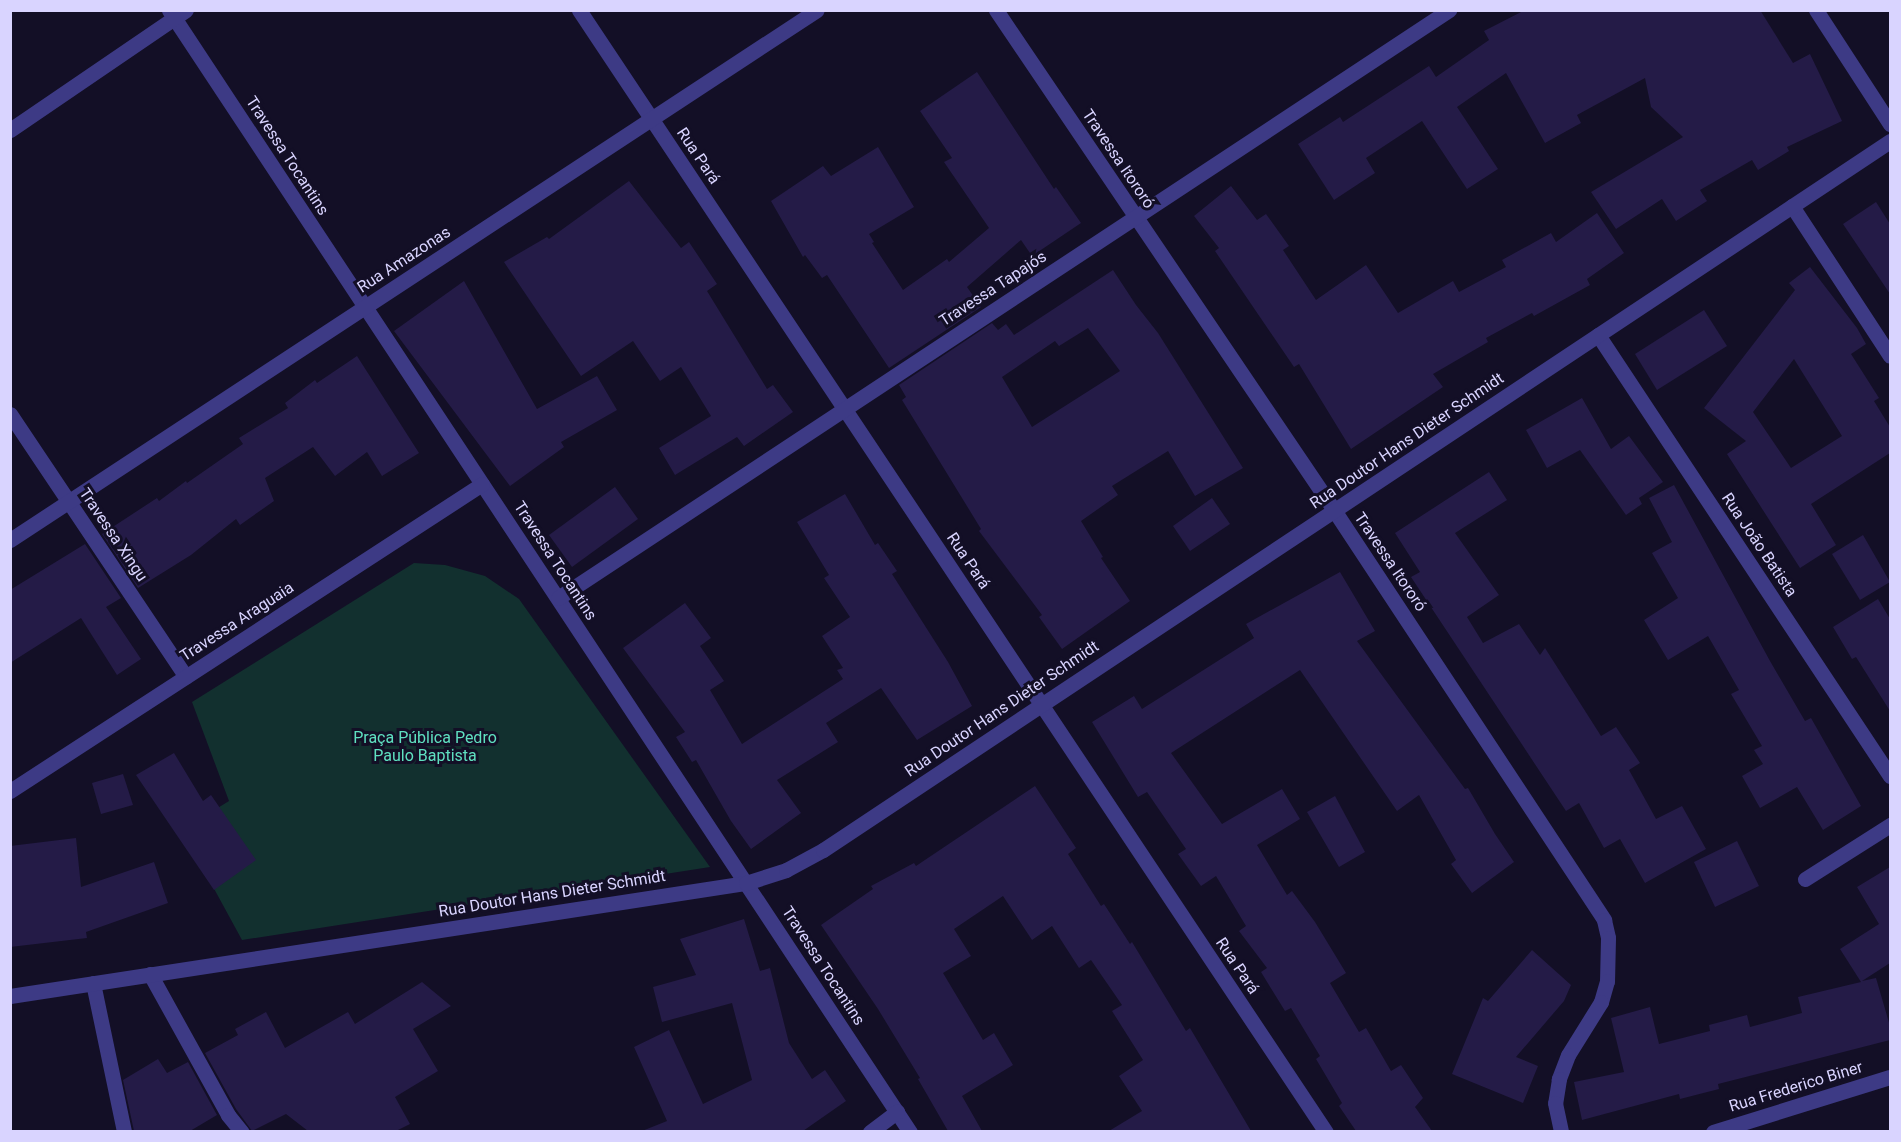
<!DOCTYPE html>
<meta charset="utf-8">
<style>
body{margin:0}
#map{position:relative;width:1901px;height:1142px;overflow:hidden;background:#130f26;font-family:Roboto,sans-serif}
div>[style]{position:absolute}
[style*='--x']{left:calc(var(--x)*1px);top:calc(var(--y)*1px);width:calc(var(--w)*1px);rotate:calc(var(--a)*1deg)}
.green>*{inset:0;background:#12302f}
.building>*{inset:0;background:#241b47}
.minor>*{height:15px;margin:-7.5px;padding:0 7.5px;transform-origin:7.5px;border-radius:7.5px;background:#3d3a85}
span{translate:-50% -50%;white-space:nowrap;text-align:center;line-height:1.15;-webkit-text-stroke:6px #130f26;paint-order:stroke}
.street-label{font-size:16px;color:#d9d4ff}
.park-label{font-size:16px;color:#5fe0c0}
.frame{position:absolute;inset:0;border:12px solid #d9d4ff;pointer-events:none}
</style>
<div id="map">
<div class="green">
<div style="clip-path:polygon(414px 563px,445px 565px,485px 576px,519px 599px,710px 867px,242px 940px,182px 830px,229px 801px,192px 702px)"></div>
</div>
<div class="building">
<div style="clip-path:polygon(1525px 10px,1760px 10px,1793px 63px,1810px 54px,1842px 121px,1787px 147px,1789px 151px,1758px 170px,1752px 160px,1700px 190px,1707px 201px,1676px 221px,1662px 199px,1616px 229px,1591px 192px,1683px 137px,1651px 107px,1645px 78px,1577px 115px,1581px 123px,1545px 143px,1506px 73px,1457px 107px,1498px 169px,1467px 189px,1422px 121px,1366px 158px,1375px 173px,1334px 200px,1298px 144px,1340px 117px,1343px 122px,1429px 66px,1436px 77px,1489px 40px,1484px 31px)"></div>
<div style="clip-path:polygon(977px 72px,1054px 189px,1056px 187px,1081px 223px,1032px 256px,1021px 240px,967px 287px,981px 307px,889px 368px,827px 275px,822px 278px,805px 255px,803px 257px,771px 201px,823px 166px,831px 176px,878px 147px,914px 207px,869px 234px,874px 242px,872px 243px,903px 290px,947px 259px,949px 262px,989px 228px,944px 162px,952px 158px,920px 111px)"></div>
<div style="clip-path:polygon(629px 181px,681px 248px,689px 242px,717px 284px,707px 291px,767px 389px,773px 385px,793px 412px,744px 446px,737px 437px,675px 475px,659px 448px,711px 416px,681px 367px,660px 381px,633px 341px,581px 376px,504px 262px,547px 237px,549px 239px)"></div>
<div style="clip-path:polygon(1231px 186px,1257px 220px,1266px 214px,1289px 246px,1283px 250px,1316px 300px,1366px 265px,1398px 313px,1453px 281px,1459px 292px,1506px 267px,1502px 260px,1551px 233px,1556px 242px,1597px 213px,1624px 253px,1587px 279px,1590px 285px,1534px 316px,1532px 313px,1486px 338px,1488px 342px,1433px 374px,1443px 387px,1351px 449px,1299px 364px,1294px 367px,1215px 251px,1219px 248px,1194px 216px)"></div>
<div style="clip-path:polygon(1876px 202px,1890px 224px,1890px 294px,1843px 224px)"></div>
<div style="clip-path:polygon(evenodd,1810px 267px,1857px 328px,1866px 344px,1851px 354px,1879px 398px,1874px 401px,1890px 427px,1890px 453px,1811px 504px,1836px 545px,1800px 568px,1727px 454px,1746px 441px,1704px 408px,1795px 290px,1789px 283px,1810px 267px,1794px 359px,1842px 436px,1791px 468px,1753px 412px,1794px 359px)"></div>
<div style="clip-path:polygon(evenodd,1113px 270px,1136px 305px,1158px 333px,1243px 468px,1195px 496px,1168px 451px,1112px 486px,1118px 495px,1081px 521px,1103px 557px,1101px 558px,1130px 601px,1062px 649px,1039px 617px,1042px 615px,979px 531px,981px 529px,902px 400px,906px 397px,899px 385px,992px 323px,998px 330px,1006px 324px,1014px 335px,1113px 270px,1088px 328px,1120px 371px,1032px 427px,1002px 377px,1055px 341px,1059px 346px,1088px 328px)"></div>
<div style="clip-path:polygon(464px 281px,537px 409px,597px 376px,617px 410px,561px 442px,564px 447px,510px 486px,394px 331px)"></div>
<div style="clip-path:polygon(1704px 310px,1727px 346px,1657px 390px,1635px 354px)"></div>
<div style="clip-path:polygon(357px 356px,419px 453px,382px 476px,367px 452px,335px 476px,313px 447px,265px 478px,274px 501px,240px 525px,236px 519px,191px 555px,138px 588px,102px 534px,157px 498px,159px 501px,186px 481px,187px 483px,243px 444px,239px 438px,288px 408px,285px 403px,315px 380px,317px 383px)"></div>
<div style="clip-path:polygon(1582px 398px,1611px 449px,1629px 436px,1663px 482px,1639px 498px,1642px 504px,1626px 515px,1580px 450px,1547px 468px,1526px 430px)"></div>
<div style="clip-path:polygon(1489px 472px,1507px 500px,1455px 533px,1499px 595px,1467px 617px,1483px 643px,1519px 624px,1540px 655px,1545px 648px,1601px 736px,1616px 727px,1640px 763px,1629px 770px,1656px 819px,1682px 806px,1706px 849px,1645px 883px,1620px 839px,1604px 848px,1579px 803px,1566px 811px,1411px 577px,1420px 572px,1395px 533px)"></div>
<div style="clip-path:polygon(1674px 485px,1770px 661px,1805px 721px,1811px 718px,1861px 806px,1823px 830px,1797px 787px,1760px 808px,1742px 776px,1763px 764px,1754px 750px,1762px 746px,1731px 694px,1739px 690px,1708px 636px,1668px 660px,1644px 620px,1678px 598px,1652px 553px,1672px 542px,1649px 498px)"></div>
<div style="clip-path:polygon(615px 487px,638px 519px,572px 567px,549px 535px)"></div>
<div style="clip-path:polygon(845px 494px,875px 545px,878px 543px,897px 571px,892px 574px,948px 662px,972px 706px,917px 740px,881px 688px,826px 723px,838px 742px,777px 780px,801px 813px,751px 849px,731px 821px,696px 760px,692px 762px,676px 737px,685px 732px,623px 648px,685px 603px,711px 638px,700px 646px,724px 681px,710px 690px,742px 744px,843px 679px,837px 670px,843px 668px,822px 636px,850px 617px,824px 578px,829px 575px,797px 522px)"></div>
<div style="clip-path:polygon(1212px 498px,1230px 524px,1190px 551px,1173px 526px)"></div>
<div style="clip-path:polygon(1863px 535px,1890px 582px,1860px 600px,1832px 554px)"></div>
<div style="clip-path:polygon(85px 544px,121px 598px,106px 607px,141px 659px,117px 675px,81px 618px,10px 663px,10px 590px)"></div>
<div style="clip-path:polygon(1340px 572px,1375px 631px,1357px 641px,1465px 789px,1468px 788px,1495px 834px,1514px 862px,1472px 893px,1451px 864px,1456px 860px,1419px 795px,1397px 811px,1300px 670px,1171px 753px,1222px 824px,1282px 789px,1300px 819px,1257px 845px,1287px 895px,1292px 891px,1315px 922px,1346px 973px,1330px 983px,1359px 1032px,1366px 1028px,1391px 1071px,1401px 1065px,1423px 1098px,1415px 1107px,1432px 1131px,1356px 1131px,1339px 1106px,1342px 1103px,1316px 1059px,1320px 1056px,1291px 1008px,1285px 1011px,1261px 972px,1267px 968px,1239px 931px,1246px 926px,1216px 876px,1201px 886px,1178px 854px,1186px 849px,1147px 792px,1138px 797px,1092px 722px,1134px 696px,1142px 709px,1254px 638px,1246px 624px)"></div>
<div style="clip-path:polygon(1878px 599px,1890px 619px,1890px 711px,1856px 657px,1852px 659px,1833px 627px)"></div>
<div style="clip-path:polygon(174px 753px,203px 801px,211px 795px,256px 860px,214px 890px,136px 775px)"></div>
<div style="clip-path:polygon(123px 774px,133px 805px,101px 814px,92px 783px)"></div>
<div style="clip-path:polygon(1035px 786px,1076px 848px,1068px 854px,1101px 906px,1104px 904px,1130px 944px,1132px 942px,1186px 1031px,1190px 1028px,1251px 1131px,1109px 1131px,1142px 1111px,1119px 1076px,1143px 1060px,1112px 1011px,1122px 1005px,1091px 960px,1079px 968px,1052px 926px,1032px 940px,1003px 896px,954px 929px,971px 956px,943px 973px,983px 1040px,994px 1033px,1013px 1065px,962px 1096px,982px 1131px,948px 1131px,918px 1079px,920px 1078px,878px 1009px,821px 925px,873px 889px,871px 886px,914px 863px,916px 866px)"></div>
<div style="clip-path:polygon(1335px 796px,1365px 852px,1339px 867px,1307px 812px)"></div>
<div style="clip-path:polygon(76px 838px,81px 887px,154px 862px,168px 903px,86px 932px,87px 938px,10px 947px,10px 846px)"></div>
<div style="clip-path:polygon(1737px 841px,1759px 886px,1715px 907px,1694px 862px)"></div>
<div style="clip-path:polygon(1890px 867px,1890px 963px,1862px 981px,1876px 978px,1890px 1026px,1890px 1040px,1718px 1084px,1719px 1089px,1680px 1099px,1679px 1094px,1582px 1120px,1574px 1082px,1624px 1072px,1611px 1018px,1650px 1007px,1659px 1044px,1710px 1031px,1709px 1025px,1747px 1015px,1750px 1027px,1802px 1013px,1798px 997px,1861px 982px,1840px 949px,1879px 924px,1857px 887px)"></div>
<div style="clip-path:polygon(744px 919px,760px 971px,770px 968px,789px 1043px,812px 1079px,825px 1070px,846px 1101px,803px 1131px,642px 1131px,667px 1121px,634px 1047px,669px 1030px,703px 1104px,752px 1080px,732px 1003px,662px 1022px,653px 987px,696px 975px,680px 939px)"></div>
<div style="clip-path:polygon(1532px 950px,1571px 985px,1564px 1001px,1516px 1057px,1538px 1066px,1523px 1103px,1452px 1074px,1483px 998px,1488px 1001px)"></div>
<div style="clip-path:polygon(422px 982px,451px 1006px,413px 1029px,438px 1071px,395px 1097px,410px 1124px,396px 1131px,308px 1131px,286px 1114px,252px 1131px,236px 1109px,205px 1053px,238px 1035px,235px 1029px,266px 1012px,285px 1048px,348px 1012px,355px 1024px)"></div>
<div style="clip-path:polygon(158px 1059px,167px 1073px,188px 1062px,217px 1115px,190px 1131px,134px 1131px,123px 1080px)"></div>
</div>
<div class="minor">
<div style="--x:169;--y:10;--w:1345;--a:56.56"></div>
<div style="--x:579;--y:10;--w:1348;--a:56.35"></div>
<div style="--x:996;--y:10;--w:604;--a:55.94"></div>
<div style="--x:1334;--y:510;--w:491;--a:56.6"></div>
<div style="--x:1604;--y:920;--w:18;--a:77"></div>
<div style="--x:1608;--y:938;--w:43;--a:91.3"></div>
<div style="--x:1607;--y:981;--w:22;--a:106"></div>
<div style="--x:1601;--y:1002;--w:62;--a:121.9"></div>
<div style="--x:1568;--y:1055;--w:26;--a:111"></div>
<div style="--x:1559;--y:1079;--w:24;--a:99"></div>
<div style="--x:1555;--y:1103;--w:30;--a:78"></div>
<div style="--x:1816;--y:10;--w:136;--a:57"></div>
<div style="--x:10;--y:130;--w:213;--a:-34.3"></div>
<div style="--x:1792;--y:206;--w:179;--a:56.8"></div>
<div style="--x:1598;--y:335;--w:529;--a:56.49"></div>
<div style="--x:10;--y:414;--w:316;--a:56.2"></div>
<div style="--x:10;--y:540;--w:965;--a:-33.3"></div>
<div style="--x:558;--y:598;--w:1068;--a:-33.42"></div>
<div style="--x:10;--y:791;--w:563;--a:-33.04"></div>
<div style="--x:1805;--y:879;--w:101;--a:-32.4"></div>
<div style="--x:150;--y:974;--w:161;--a:61"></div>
<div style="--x:228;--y:1115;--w:22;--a:51"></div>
<div style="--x:93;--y:983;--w:152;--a:78.2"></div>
<div style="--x:10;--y:996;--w:745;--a:-8.73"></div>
<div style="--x:746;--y:883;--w:42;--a:-18"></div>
<div style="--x:786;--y:870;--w:42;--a:-28.4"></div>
<div style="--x:823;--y:850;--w:1281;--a:-33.6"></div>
<div style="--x:870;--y:1132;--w:34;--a:-37"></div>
<div style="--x:1713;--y:1132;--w:185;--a:-17.3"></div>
</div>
<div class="street-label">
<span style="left:287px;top:156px;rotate:57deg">Travessa Tocantins</span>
<span style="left:698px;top:156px;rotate:56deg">Rua Pará</span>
<span style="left:1118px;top:159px;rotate:56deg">Travessa Itororó</span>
<span style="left:404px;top:260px;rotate:-33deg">Rua Amazonas</span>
<span style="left:993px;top:289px;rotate:-33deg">Travessa Tapajós</span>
<span style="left:1407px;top:441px;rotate:-34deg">Rua Doutor Hans Dieter Schmidt</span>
<span style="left:113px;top:535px;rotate:56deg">Travessa Xingu</span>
<span style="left:1759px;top:545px;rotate:56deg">Rua João Batista</span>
<span style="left:555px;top:561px;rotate:57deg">Travessa Tocantins</span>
<span style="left:968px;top:561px;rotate:56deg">Rua Pará</span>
<span style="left:1390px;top:562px;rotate:56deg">Travessa Itororó</span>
<span style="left:237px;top:622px;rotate:-33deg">Travessa Araguaia</span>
<span style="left:1002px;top:709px;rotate:-34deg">Rua Doutor Hans Dieter Schmidt</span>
<span style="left:552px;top:894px;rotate:-9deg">Rua Doutor Hans Dieter Schmidt</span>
<span style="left:823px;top:966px;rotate:57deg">Travessa Tocantins</span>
<span style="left:1237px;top:966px;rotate:56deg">Rua Pará</span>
<span style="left:1796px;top:1087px;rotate:-17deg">Rua Frederico Biner</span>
</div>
<div class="park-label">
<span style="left:425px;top:747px">Praça Pública Pedro<br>Paulo Baptista</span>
</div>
<div class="frame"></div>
</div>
